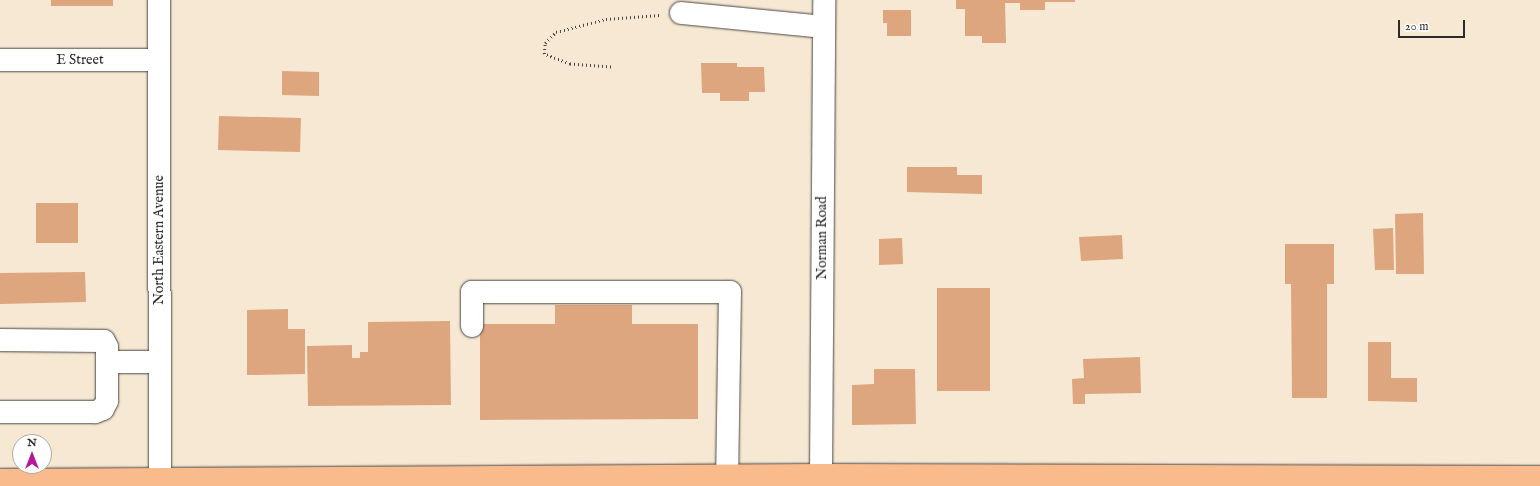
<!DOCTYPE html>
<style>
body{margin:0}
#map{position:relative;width:1540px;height:486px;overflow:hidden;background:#f6e8d3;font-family:"IM FELL English",serif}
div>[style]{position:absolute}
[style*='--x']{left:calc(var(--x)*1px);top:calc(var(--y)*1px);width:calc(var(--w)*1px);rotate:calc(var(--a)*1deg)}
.building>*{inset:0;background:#dda67e}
.path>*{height:2.5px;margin-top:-1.25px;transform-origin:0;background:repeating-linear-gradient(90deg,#494744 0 1px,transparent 0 4px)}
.roads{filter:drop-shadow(0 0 1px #494744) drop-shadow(0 0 1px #494744)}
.minor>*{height:22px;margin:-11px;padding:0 11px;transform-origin:11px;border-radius:11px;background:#fff}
.major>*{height:22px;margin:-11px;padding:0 11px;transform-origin:11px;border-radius:11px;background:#fabb8c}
span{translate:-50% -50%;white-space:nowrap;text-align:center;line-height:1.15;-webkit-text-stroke:3px #fff;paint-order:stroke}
.street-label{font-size:14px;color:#2b2b2b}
.north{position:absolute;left:12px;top:434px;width:40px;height:40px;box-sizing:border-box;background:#fff;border:1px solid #aaa;border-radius:50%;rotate:0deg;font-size:11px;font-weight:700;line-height:16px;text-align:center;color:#2b2b2b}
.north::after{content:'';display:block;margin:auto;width:14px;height:18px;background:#b5179e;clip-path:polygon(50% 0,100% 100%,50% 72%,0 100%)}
.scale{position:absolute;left:1398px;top:20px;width:67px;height:18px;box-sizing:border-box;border:2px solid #2b2b2b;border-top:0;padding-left:5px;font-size:12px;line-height:14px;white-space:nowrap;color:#2b2b2b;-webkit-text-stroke:3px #fff;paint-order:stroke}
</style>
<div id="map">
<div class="building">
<div style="clip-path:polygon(51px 0,113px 0,113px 6px,51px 6px)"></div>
<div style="clip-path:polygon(956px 0,1075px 0,1075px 2px,1045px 2px,1045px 10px,1020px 10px,1020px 3px,1005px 3px,1006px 43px,982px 43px,982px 36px,965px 36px,965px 9px,956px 9px)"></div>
<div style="clip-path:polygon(883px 10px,911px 10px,911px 36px,887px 36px,887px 23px,883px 23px)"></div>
<div style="clip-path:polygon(701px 63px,737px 63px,737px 67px,764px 67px,765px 92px,749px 92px,749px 101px,720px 101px,720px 93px,702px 93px)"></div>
<div style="clip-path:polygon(282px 71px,319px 72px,319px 96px,282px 95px)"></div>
<div style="clip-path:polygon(219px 116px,301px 118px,300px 152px,218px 150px)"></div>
<div style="clip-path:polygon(907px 167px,957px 167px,957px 175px,982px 175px,982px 194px,907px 192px)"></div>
<div style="clip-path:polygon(36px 203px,78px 203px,78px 243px,36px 243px)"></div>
<div style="clip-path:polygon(1423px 213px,1424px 274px,1396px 274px,1395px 214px)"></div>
<div style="clip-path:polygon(1393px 228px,1394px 270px,1375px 270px,1373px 229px)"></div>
<div style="clip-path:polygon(1122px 235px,1123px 259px,1081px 261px,1079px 237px)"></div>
<div style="clip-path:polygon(902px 238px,903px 264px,879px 265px,879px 239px)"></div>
<div style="clip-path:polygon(1285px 244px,1334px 244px,1334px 284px,1327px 284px,1327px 398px,1292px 398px,1291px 284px,1285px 284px)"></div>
<div style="clip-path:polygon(85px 272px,86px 302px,0 304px,0 273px)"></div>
<div style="clip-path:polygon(937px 288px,990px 288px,990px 391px,937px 391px)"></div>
<div style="clip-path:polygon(555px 305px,632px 305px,632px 324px,698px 324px,698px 419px,480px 420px,480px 324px,555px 324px)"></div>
<div style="clip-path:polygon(288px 309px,288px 329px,305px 329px,305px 374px,247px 375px,247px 310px)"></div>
<div style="clip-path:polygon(450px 321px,451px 405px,308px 406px,307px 346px,352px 345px,352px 358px,360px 358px,360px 352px,368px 352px,368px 322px)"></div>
<div style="clip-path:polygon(1368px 342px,1391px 342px,1391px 378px,1417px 378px,1417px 402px,1368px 401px)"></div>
<div style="clip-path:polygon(1140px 357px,1141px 393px,1085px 394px,1085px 404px,1073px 404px,1072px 379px,1084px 378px,1083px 359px)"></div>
<div style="clip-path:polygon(874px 369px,915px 369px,916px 424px,852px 425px,852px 385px,874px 384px)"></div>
</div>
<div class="path">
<div style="--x:611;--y:67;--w:41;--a:-175.8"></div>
<div style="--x:570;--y:64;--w:28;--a:-159"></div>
<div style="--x:544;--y:54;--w:11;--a:-85"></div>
<div style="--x:545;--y:43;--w:16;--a:-45"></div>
<div style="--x:556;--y:32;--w:52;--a:-14.6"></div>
<div style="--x:606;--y:19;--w:54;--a:-4.2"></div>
</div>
<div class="roads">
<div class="minor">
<div style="--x:159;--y:0;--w:486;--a:89.9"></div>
<div style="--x:681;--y:13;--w:143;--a:5.6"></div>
<div style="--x:0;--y:60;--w:159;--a:0"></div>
<div style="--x:472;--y:326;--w:34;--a:-90"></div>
<div style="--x:472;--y:292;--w:258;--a:0"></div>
<div style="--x:730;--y:292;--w:184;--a:90.9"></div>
<div style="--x:0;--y:340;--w:104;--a:0.6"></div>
<div style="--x:104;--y:341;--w:7;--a:63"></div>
<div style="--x:107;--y:347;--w:54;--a:90"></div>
<div style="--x:107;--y:401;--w:9;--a:117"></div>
<div style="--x:103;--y:409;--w:9;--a:159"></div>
<div style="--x:95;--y:412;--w:95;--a:180"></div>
<div style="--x:107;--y:362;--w:53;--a:0"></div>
<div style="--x:821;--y:475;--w:475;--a:-89.6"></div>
</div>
<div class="major">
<div style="--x:0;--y:480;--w:821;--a:-0.35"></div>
<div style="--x:821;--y:475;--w:719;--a:0.16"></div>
</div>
</div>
<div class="street-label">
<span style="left:80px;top:60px">E Street</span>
<span style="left:822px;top:238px;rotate:-90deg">Norman Road</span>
<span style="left:159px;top:240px;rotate:-90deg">North Eastern Avenue</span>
</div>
<div class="north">N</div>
<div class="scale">20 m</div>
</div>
